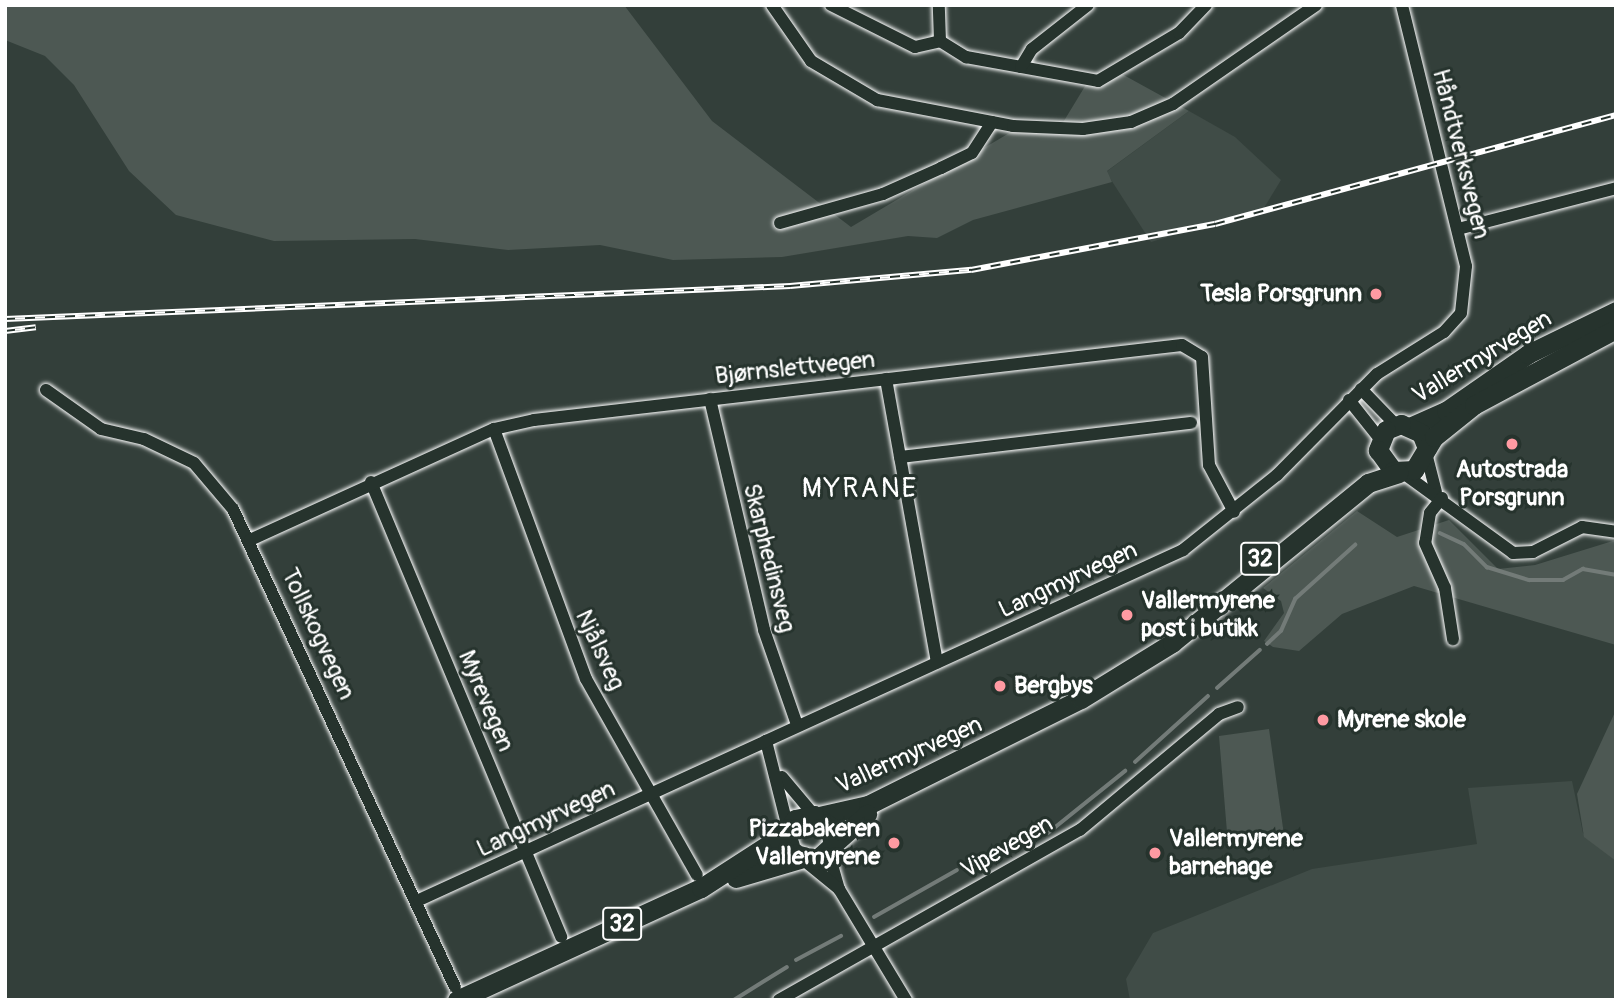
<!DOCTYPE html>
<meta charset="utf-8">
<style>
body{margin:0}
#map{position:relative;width:1621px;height:1005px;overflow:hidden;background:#333f3a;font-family:Pangolin,sans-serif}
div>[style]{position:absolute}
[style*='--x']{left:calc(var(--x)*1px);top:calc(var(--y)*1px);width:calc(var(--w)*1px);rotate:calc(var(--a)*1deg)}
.built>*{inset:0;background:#404c47}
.green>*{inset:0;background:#4d5853}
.stream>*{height:3.5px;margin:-1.75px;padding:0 1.75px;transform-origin:1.75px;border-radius:1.75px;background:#737b78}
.roads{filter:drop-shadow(0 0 2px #fff) drop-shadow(0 0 2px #fff)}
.minor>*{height:12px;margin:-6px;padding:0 6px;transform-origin:6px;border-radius:6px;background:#26332d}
.primary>*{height:19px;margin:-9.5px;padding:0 9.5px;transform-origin:9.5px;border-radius:9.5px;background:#26332d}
.rail>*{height:6px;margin-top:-3px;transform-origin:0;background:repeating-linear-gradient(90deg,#26332d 0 10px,#fff 0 20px);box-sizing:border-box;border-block:2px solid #fff}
.dots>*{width:19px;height:19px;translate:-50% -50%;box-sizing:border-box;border:4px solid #26332d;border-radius:50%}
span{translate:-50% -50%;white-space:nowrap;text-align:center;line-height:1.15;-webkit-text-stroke:6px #26332d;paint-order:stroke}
.shield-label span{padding:2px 5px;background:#26332d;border:2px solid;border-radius:5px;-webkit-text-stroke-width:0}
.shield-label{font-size:23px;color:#fff;font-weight:700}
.street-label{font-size:24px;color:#fff}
.poi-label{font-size:24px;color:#fff;font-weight:700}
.right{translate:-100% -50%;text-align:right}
.left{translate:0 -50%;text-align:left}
.quarter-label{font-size:28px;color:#fff;letter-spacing:2px}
.frame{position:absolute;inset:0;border:7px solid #fff;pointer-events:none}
</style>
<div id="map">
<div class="built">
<div style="clip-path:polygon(1189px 111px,1235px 137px,1281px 180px,1264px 208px,1151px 242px,1106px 172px)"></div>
<div style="clip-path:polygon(1572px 781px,1583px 833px,1616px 857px,1616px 1000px,1130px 1000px,1126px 979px,1153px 933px,1312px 869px,1477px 844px,1468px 788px)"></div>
</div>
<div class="green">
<div style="clip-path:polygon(5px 5px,624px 5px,712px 121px,851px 227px,1016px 129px,1056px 134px,1090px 78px,1120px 73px,1189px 111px,1107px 171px,1112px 182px,973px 220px,937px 238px,908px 236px,782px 257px,673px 260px,600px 245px,508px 250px,415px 239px,274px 241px,176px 215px,129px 171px,74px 85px,45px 56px,5px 40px)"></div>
<div style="clip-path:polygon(1357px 511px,1397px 537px,1449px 520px,1498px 569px,1535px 565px,1616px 540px,1616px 645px,1414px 586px,1342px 614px,1299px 651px,1273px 647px,1264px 641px,1284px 613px,1281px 601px,1263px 588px)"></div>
<div style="clip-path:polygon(1616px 710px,1616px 861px,1584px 837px,1577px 794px)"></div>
<div style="clip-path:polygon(1269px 729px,1285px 842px,1274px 843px,1273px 836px,1228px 844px,1219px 736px)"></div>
</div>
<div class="stream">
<div style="--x:1440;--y:533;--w:26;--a:25"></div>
<div style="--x:1464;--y:544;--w:33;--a:45"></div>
<div style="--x:1487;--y:567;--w:44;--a:17.2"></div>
<div style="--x:1529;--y:580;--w:34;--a:0"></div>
<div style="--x:1563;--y:580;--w:23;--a:-29"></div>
<div style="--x:1583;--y:569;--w:34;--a:10"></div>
<div style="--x:1267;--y:644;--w:19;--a:-43"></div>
<div style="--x:1281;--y:631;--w:35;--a:-66"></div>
<div style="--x:1295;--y:599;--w:81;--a:-42"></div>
<div style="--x:1217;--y:688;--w:57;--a:-41.5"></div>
<div style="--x:1135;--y:762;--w:98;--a:-42.1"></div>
<div style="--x:1048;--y:833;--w:99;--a:-38.8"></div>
<div style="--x:981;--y:861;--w:63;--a:-22.5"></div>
<div style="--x:874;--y:917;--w:95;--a:-29.5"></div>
<div style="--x:796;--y:960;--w:51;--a:-28.1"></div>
<div style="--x:734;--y:1000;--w:62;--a:-31.9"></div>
</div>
<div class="roads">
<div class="minor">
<div style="--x:772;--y:5;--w:68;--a:55.1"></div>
<div style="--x:811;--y:61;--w:77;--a:30.6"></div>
<div style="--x:877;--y:100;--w:138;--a:10.8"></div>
<div style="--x:1013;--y:126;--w:70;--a:2.5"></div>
<div style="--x:1083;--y:129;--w:49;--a:-8.3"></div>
<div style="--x:1131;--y:122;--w:46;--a:-23.2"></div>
<div style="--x:1173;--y:104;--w:174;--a:-34.7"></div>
<div style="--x:831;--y:5;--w:94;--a:26.6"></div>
<div style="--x:915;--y:47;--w:26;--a:-13"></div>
<div style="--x:940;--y:41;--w:36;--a:-92"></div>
<div style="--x:940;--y:41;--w:31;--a:32"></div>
<div style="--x:966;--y:57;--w:134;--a:10.3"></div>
<div style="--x:1098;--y:81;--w:94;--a:-30.7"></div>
<div style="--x:1179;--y:33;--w:39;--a:-46"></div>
<div style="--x:1021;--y:67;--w:21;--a:-59"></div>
<div style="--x:1032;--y:49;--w:71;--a:-38.2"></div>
<div style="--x:780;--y:223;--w:107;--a:-15.7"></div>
<div style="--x:883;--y:194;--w:64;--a:-24.1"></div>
<div style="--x:941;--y:168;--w:34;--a:-26"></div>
<div style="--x:972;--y:153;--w:37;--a:-57"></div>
<div style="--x:1458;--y:229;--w:163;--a:-14.5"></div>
<div style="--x:886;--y:379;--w:288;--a:79.8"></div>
<div style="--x:1361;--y:389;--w:50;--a:45.8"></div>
<div style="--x:46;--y:390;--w:67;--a:35.3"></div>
<div style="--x:101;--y:429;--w:44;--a:13.1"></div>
<div style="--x:144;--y:439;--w:55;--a:25.6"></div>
<div style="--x:194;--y:463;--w:60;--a:49.7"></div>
<div style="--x:233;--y:509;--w:527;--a:65.09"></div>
<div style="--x:710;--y:399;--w:237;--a:76.8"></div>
<div style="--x:764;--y:630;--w:101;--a:70.8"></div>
<div style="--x:1349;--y:400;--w:50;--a:51.5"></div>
<div style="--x:494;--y:429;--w:266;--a:69.8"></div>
<div style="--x:586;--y:679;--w:225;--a:60.5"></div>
<div style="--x:1426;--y:453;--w:40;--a:75.6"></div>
<div style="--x:900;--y:457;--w:293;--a:-6.7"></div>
<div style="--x:1403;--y:473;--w:136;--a:36"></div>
<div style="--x:1513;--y:553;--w:20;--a:-3"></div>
<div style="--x:1533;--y:552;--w:55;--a:-27"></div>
<div style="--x:1582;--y:527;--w:34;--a:8"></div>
<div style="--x:371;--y:482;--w:493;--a:67.3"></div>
<div style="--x:1442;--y:498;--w:19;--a:129"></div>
<div style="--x:1430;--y:513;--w:30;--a:99"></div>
<div style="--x:1425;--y:543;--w:49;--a:66"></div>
<div style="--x:1445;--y:588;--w:52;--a:81.1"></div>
<div style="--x:250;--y:540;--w:268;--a:-24.5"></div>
<div style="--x:494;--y:429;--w:41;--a:-12.7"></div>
<div style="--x:534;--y:420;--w:652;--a:-6.6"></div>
<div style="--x:1182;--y:345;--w:23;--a:31"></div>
<div style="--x:1202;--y:357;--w:108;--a:86.3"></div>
<div style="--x:1209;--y:465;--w:53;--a:62"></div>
<div style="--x:782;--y:777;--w:50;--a:49.9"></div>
<div style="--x:788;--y:828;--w:90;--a:-104.2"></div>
<div style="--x:766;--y:741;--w:459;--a:-24.6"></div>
<div style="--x:1183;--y:550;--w:120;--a:-38.6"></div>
<div style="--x:1277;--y:475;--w:142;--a:-45.3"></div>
<div style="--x:1377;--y:374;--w:79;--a:-32.1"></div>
<div style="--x:1444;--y:332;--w:25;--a:-48"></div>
<div style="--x:1461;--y:313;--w:47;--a:-83.9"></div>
<div style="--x:1466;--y:266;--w:269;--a:-103.8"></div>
<div style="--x:828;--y:851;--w:40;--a:74"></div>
<div style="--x:839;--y:889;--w:130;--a:58.9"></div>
<div style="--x:805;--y:861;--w:44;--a:39.5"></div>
<div style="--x:419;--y:900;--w:382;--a:-24.6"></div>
<div style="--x:779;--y:1000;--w:346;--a:-29.5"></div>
<div style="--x:1080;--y:830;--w:181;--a:-39.8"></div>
<div style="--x:1219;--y:714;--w:20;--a:-20"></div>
</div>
<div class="primary">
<div style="--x:1412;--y:426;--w:37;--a:-24"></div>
<div style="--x:1446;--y:411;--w:100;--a:-34.8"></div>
<div style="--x:1528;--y:354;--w:98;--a:-26"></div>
<div style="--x:1427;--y:448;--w:16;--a:-112"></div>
<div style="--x:1421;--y:433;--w:22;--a:-156"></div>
<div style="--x:1401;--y:424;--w:16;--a:158"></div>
<div style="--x:1386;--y:430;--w:22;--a:112"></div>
<div style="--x:1378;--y:450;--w:26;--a:54"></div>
<div style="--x:1393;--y:471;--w:21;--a:-3"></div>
<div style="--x:1414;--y:470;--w:39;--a:-59"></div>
<div style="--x:1434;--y:437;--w:51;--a:-38.7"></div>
<div style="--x:1474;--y:405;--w:161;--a:-28.2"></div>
<div style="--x:819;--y:816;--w:50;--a:-12.7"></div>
<div style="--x:868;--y:805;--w:238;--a:-26.5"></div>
<div style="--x:1081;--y:699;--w:107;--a:-31.6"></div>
<div style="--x:1172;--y:643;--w:253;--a:-39.2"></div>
<div style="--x:1368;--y:483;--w:32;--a:-18"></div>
<div style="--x:832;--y:841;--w:15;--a:-98"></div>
<div style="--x:830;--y:826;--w:19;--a:-145"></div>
<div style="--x:814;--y:815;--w:19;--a:168"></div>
<div style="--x:795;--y:819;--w:17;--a:123"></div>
<div style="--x:786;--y:833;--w:21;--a:73"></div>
<div style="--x:792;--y:853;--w:25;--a:16"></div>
<div style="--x:816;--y:860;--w:69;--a:-42"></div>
<div style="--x:736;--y:878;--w:67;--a:-16.5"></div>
<div style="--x:457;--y:1000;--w:268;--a:-24.7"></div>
<div style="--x:701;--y:888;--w:101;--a:-32.9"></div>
</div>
</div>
<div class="rail">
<div style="--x:5;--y:319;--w:786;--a:-2.41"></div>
<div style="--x:790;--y:286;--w:182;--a:-5.1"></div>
<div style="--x:971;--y:270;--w:248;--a:-10.7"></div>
<div style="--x:1215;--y:224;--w:416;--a:-15.2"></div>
<div style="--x:5;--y:331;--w:31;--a:-7"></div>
</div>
<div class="dots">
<div style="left:1376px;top:294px;background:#ff9aa2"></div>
<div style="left:1512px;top:444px;background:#ff9aa2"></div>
<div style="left:1127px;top:615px;background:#ff9aa2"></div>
<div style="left:1000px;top:686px;background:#ff9aa2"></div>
<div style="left:1323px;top:720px;background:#ff9aa2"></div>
<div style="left:894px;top:843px;background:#ff9aa2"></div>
<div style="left:1155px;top:853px;background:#ff9aa2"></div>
</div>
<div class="shield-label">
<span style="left:1260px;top:559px">32</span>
<span style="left:622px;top:924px">32</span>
</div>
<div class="street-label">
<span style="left:1461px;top:154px;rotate:76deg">Håndtverksvegen</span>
<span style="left:1482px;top:357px;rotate:-31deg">Vallermyrvegen</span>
<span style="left:795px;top:368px;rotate:-6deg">Bjørnslettvegen</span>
<span style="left:769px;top:558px;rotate:76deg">Skarphedinsveg</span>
<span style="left:1068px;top:580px;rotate:-25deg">Langmyrvegen</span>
<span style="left:318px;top:634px;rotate:65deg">Tollskogvegen</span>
<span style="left:600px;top:650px;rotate:65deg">Njålsveg</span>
<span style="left:486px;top:701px;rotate:67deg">Myrevegen</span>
<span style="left:909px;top:755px;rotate:-24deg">Vallermyrvegen</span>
<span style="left:546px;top:819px;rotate:-25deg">Langmyrvegen</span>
<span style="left:1007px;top:847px;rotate:-30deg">Vipevegen</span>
</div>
<div class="poi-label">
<span class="right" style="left:1362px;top:294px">Tesla Porsgrunn</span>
<span style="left:1512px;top:484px">Autostrada<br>Porsgrunn</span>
<span class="left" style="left:1141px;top:615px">Vallermyrene<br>post i butikk</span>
<span class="left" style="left:1014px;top:686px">Bergbys</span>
<span class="left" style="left:1337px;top:720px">Myrene skole</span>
<span class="right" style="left:880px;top:843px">Pizzabakeren<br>Vallemyrene</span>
<span class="left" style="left:1169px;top:853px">Vallermyrene<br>barnehage</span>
</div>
<div class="quarter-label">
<span style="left:860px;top:489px">MYRANE</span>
</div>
<div class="frame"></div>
</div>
